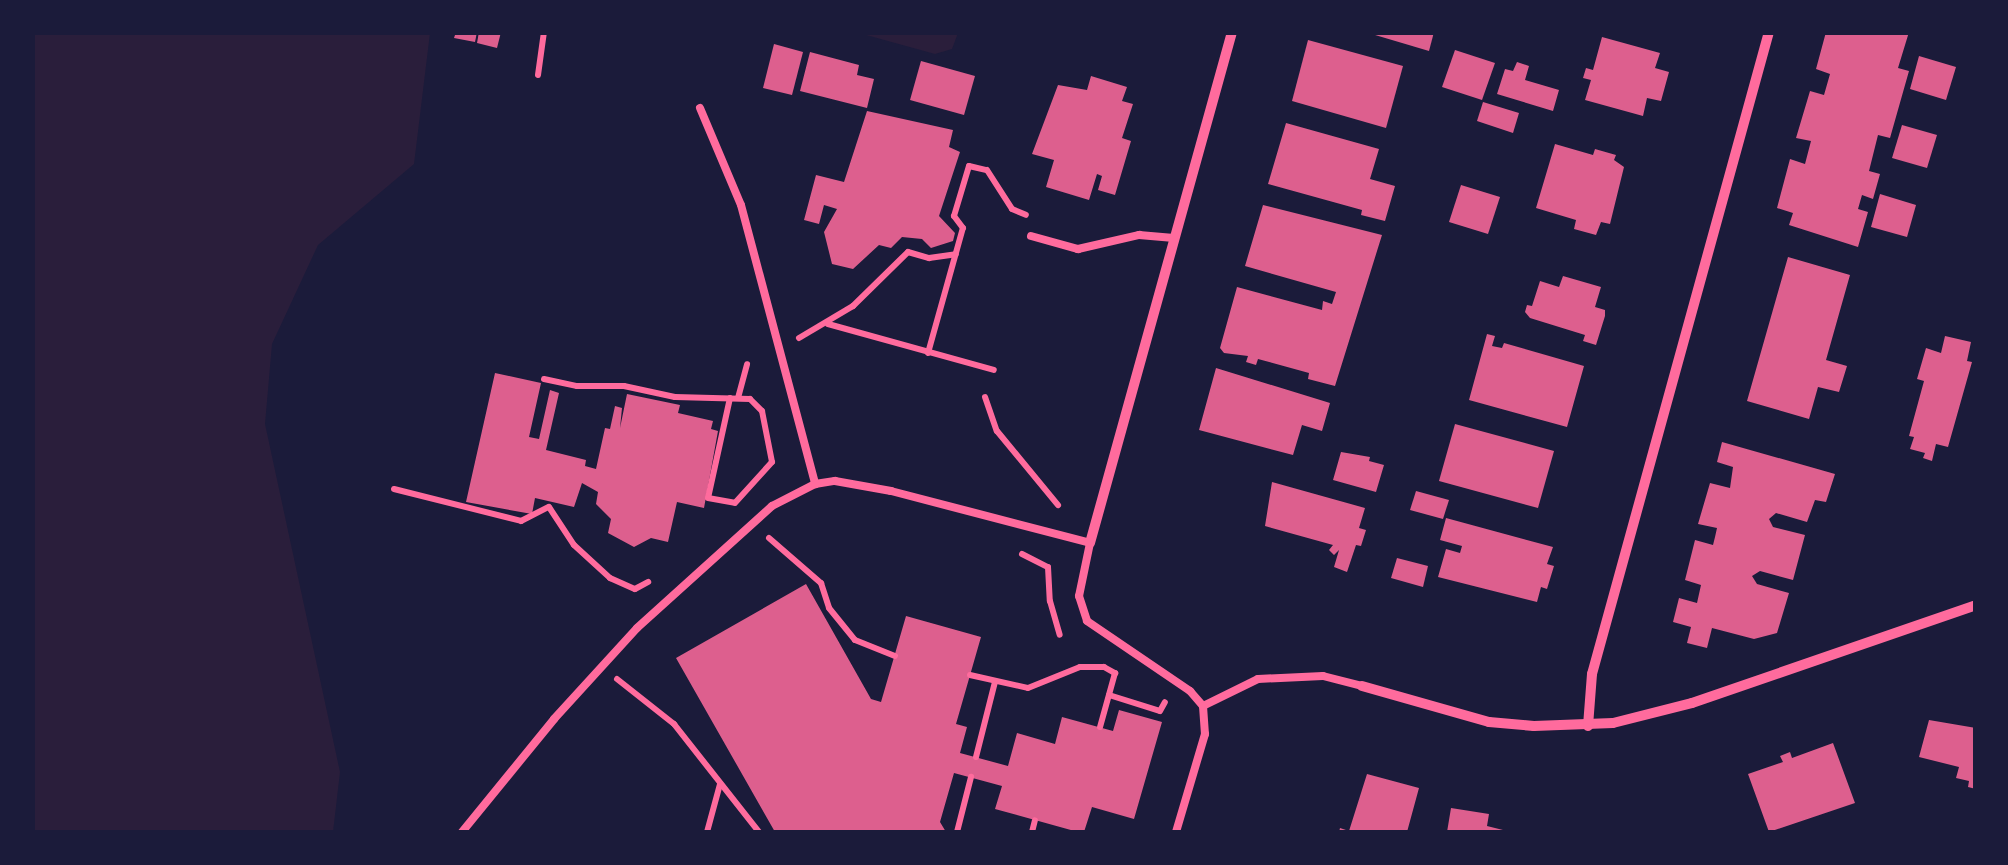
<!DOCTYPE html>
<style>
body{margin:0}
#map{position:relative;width:2008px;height:865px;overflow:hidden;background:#1b1b3a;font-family:"Space Grotesk",sans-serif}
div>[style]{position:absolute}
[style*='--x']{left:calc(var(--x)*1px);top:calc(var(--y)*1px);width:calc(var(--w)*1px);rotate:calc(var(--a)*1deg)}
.green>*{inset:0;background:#2a1e3b}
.building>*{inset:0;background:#dd5f8e}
.path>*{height:6px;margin:-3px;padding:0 3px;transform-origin:3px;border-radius:3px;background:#ff6b9d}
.service>*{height:8px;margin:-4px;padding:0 4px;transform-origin:4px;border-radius:4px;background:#ff6b9d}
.minor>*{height:10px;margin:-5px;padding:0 5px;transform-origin:5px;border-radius:5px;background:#ff6b9d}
span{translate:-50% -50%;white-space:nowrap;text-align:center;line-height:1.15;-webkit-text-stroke:9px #1b1b3a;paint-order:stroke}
.frame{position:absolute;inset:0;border:35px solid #1b1b3a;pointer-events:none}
</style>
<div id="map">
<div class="green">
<div style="clip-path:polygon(32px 33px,430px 33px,414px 164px,318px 245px,272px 344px,265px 424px,340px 772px,333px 832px,33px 832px)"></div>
<div style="clip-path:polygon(859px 33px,958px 32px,958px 33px,952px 49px,935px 54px)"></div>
</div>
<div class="building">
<div style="clip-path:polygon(456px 32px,477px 32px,475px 42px,454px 38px)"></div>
<div style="clip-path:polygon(479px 32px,501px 32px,497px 48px,477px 43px)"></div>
<div style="clip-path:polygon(1365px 32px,1434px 32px,1429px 51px)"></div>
<div style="clip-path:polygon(1826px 32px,1909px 32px,1898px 68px,1909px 71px,1890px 138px,1878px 135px,1869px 171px,1880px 174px,1873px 199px,1862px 195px,1858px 209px,1868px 212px,1858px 247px,1789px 225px,1793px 213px,1777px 208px,1790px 159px,1805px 164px,1811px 141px,1796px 138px,1810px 91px,1824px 95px,1830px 74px,1816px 69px)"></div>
<div style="clip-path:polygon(1602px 37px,1660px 53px,1655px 68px,1669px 72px,1661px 101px,1647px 98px,1643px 116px,1585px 100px,1591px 80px,1583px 78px,1586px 68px,1593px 70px)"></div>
<div style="clip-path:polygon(1308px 40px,1403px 66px,1386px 128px,1292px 101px)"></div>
<div style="clip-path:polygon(774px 44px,803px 52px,792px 95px,763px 88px)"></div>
<div style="clip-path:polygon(1455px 50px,1495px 63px,1482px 100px,1442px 87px)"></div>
<div style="clip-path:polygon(810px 52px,859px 65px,857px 75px,874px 79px,867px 108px,800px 91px)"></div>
<div style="clip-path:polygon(1919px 56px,1956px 67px,1946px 100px,1910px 89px)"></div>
<div style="clip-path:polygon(921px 61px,975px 76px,964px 115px,910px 100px)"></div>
<div style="clip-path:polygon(1517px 62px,1529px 66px,1525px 80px,1559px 90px,1553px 111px,1497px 94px,1505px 69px,1513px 71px)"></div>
<div style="clip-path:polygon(1091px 76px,1127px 87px,1122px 101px,1133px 104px,1122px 138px,1131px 141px,1115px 195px,1098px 190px,1102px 176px,1097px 174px,1089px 200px,1046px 187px,1054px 160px,1032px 154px,1058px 85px,1087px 90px)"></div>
<div style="clip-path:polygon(1483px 102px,1519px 113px,1513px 133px,1477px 121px)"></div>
<div style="clip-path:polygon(867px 111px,953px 130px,949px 147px,960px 152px,939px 216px,955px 233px,953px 241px,931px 248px,922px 239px,902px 237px,891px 248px,879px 245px,853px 269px,832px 264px,824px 232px,837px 209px,824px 205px,819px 224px,804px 220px,816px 175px,844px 182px)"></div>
<div style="clip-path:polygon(1286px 123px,1379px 149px,1370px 179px,1395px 186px,1385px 221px,1361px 215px,1362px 210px,1268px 184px)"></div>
<div style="clip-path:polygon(1902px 125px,1937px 135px,1927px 168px,1892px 158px)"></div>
<div style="clip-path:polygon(1555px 144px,1593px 155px,1595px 149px,1616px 155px,1614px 160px,1624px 167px,1610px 224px,1601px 222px,1596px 235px,1574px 229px,1576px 220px,1536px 208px)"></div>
<div style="clip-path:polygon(1461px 185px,1500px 197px,1488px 234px,1449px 222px)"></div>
<div style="clip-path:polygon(1880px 194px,1916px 205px,1907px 237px,1871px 227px)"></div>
<div style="clip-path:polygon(1263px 205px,1382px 235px,1335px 386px,1308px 379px,1309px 373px,1258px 359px,1256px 365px,1246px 362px,1248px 356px,1224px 353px,1220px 348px,1237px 287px,1322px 310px,1323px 301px,1332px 304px,1336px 292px,1245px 266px)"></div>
<div style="clip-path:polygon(1788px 257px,1850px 275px,1826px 360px,1847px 366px,1839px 392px,1818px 387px,1809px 419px,1747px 401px)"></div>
<div style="clip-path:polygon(1563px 276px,1601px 287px,1595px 307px,1605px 310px,1605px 316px,1596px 345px,1583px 341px,1585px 335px,1530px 318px,1525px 312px,1527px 305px,1532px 306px,1540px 281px,1559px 287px)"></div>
<div style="clip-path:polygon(1487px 334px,1495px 336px,1492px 346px,1502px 348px,1504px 343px,1584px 366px,1567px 427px,1469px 400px)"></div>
<div style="clip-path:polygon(1945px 336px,1971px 342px,1967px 361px,1972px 362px,1948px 447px,1936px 444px,1932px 461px,1923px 458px,1925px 453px,1910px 449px,1914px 437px,1909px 436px,1924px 381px,1917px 379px,1926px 348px,1941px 353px)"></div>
<div style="clip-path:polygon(1216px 368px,1330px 403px,1322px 431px,1302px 425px,1293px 455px,1199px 430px)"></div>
<div style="clip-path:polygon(495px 373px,541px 383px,529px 437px,539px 439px,550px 390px,559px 393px,546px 450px,586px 460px,585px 466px,596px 469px,605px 428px,610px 429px,615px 406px,622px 408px,620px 428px,627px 394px,680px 405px,678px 413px,713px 421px,711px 429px,718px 431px,704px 508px,677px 502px,668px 542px,651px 538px,634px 547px,608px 533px,611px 519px,596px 504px,598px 492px,582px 483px,574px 507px,535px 498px,532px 514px,466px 502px)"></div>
<div style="clip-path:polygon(1455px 424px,1554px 451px,1538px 508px,1439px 481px)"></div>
<div style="clip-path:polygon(1722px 442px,1835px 474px,1826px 502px,1815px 500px,1807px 522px,1776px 513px,1769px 519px,1773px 527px,1805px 535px,1793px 580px,1760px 571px,1752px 576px,1757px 584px,1789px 593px,1777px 633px,1754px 639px,1712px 628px,1707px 648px,1687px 643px,1691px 627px,1673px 622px,1679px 598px,1697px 603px,1701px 585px,1685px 580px,1695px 540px,1713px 545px,1715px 537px,1717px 528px,1698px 524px,1710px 483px,1730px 488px,1733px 467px,1717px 462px)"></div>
<div style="clip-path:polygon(1341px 452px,1370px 457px,1369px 461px,1384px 465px,1376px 492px,1333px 480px)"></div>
<div style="clip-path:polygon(1272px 482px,1365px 508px,1359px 528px,1366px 530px,1361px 546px,1356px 545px,1347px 572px,1334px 567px,1339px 550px,1334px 555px,1329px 550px,1333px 545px,1265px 526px)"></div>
<div style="clip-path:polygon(1416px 491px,1449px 500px,1443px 519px,1410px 510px)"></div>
<div style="clip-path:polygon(1446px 518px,1553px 547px,1547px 564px,1554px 566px,1547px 589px,1541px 587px,1537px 602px,1438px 577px,1446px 549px,1460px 553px,1462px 546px,1440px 540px)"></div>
<div style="clip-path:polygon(1397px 558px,1428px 566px,1423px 587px,1391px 578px)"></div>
<div style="clip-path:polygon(806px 584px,871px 699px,881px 702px,906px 616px,981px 637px,956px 724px,967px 727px,960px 753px,1008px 766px,1017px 733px,1055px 744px,1062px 717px,1113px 731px,1119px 710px,1162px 722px,1134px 819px,1092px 807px,1084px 832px,1078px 832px,995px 809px,1002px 786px,954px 773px,940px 822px,946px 832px,775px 832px,676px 658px)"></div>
<div style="clip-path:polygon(1929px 720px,1976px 728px,1976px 789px,1968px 787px,1969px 781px,1956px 778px,1959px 767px,1919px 757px)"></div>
<div style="clip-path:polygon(1833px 743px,1855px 803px,1769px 832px,1748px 774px,1783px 762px,1780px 756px,1790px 752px,1792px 758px)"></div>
<div style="clip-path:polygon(1367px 774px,1419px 788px,1407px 832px,1339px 832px,1340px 828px,1349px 831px)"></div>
<div style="clip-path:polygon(1451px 808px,1489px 814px,1487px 826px,1511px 832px,1447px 832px)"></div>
</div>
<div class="path">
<div style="--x:538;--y:75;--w:43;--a:-82.1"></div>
<div style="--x:828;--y:324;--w:172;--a:15.5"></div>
<div style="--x:799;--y:338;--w:63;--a:-30.7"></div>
<div style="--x:853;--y:306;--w:77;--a:-44.5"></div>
<div style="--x:908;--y:252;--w:22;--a:16"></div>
<div style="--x:929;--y:258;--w:27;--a:-8"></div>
<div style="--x:928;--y:353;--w:130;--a:-74.4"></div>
<div style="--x:963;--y:228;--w:15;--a:-127"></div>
<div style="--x:954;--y:216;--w:52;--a:-73.3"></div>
<div style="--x:969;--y:166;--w:18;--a:13"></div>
<div style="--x:987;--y:170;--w:46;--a:57.3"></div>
<div style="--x:1012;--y:209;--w:15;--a:23"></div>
<div style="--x:544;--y:379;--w:34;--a:12"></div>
<div style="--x:577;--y:386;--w:47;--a:0"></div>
<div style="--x:624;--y:386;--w:52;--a:12.2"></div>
<div style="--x:675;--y:397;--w:75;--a:1.5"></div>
<div style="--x:750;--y:399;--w:17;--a:45"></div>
<div style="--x:762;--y:411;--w:52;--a:78.9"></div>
<div style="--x:772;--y:462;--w:55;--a:132.1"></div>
<div style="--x:985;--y:397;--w:36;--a:71"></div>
<div style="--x:997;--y:431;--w:96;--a:50.5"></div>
<div style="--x:730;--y:398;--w:102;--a:102.4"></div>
<div style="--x:708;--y:498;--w:27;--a:10"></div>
<div style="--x:738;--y:398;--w:35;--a:-75"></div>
<div style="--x:394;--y:489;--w:131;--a:14.1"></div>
<div style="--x:521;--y:521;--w:31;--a:-27"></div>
<div style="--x:549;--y:507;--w:45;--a:56.7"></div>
<div style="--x:574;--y:545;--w:49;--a:42.5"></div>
<div style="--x:610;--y:578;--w:27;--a:24"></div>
<div style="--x:635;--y:589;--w:15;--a:-28"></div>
<div style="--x:769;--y:538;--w:69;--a:40.9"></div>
<div style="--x:821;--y:583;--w:26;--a:72"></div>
<div style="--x:829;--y:608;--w:41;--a:50.9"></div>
<div style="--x:855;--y:640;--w:43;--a:21.8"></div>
<div style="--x:1022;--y:554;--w:29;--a:27"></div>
<div style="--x:1048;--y:567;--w:34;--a:87"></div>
<div style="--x:1050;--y:601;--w:35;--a:74"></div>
<div style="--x:970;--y:675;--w:59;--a:12.6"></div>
<div style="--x:1028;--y:688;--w:56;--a:-22"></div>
<div style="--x:1080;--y:667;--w:24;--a:0"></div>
<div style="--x:1104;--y:667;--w:13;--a:29"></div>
<div style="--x:1115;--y:673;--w:56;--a:105.5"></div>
<div style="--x:617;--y:679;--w:73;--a:38.3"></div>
<div style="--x:674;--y:724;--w:137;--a:51.8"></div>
<div style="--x:1109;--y:695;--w:53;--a:17.4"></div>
<div style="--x:1160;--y:711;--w:10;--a:-61"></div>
<div style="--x:976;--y:757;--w:77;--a:-75.8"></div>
<div style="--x:707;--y:832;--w:50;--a:-74.8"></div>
<div style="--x:957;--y:832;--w:57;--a:-75.7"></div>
<div style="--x:1032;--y:832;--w:12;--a:-76"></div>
</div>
<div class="service">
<div style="--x:700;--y:108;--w:105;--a:67.1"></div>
<div style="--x:741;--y:205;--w:289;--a:75.1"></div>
<div style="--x:1031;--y:236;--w:49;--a:15.5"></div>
<div style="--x:1078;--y:249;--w:63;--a:-12.9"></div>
<div style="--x:1139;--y:235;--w:35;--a:5"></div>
<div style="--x:1203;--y:706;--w:61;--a:-26.1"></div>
<div style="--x:1258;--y:679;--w:65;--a:-2.6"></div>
<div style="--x:1323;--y:676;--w:40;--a:14.4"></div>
<div style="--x:462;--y:832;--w:146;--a:-50.8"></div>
<div style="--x:554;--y:719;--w:123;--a:-47.6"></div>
<div style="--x:637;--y:628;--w:182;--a:-42.1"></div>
<div style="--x:772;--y:506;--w:48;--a:-27.1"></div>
<div style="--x:815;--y:484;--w:20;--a:-9"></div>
<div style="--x:835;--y:481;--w:57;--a:10.1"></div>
<div style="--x:891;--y:491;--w:206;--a:14.6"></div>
<div style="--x:1090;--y:543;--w:54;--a:101.7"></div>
<div style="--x:1079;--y:596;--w:26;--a:72"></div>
<div style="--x:1087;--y:621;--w:125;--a:34.2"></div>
<div style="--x:1190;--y:691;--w:20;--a:49"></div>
<div style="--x:1203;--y:706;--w:28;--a:86"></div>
<div style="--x:1205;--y:734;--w:102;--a:106.5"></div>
</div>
<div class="minor">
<div style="--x:1090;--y:543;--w:530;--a:-74.47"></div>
<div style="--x:1362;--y:686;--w:132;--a:15.8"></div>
<div style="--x:1489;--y:722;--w:45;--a:5.1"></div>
<div style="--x:1534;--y:726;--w:79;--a:-2.2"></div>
<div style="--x:1613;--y:723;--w:81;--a:-14.2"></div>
<div style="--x:1692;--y:703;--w:300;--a:-19"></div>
<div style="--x:1588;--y:726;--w:52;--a:-85.6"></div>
<div style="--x:1592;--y:674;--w:666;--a:-74.59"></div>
</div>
<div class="frame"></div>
</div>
